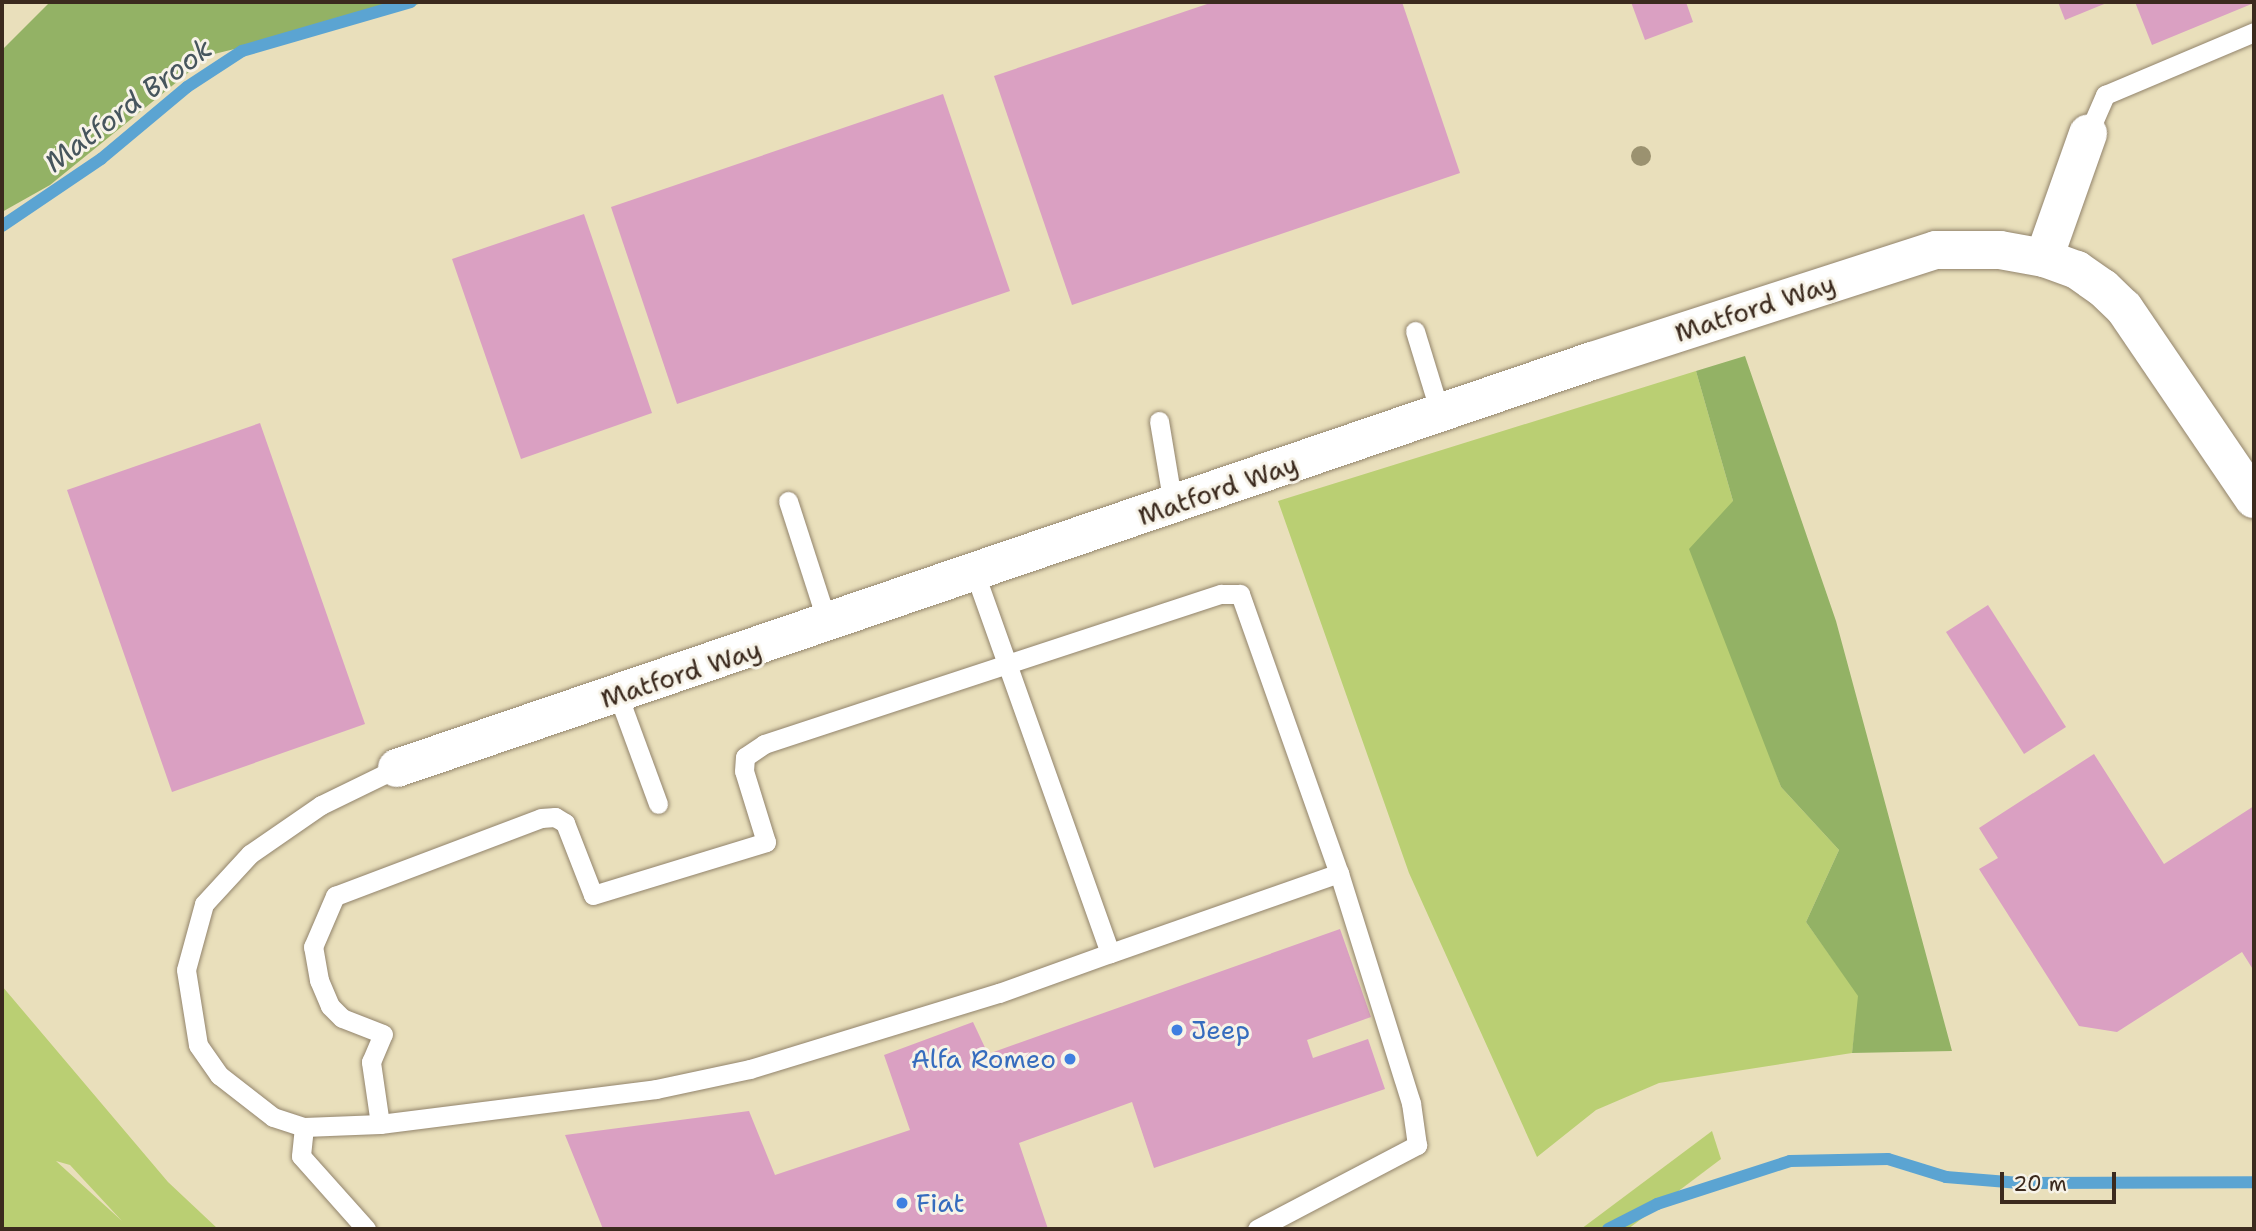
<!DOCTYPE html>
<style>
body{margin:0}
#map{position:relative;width:2256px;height:1231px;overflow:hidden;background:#e9dfbb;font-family:"Shantell Sans",sans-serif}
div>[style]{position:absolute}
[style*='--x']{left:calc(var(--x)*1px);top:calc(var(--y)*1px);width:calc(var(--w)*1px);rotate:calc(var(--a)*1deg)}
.green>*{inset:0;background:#bacf73}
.forest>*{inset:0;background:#93b265}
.stream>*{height:12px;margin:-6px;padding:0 6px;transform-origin:6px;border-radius:6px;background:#5ba4d2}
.building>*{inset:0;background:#daa0c2}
.roads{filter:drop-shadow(0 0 2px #92846c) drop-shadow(0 0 2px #92846c)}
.service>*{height:19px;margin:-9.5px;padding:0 9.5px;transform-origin:9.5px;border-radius:9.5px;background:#fff}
.minor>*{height:38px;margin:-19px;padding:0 19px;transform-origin:19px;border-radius:19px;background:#fff}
.trees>*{width:20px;height:20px;margin:-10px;border-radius:50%;background:#9b9270}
.dots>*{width:19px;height:19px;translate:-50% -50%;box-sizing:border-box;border:4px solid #f7f3e8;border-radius:50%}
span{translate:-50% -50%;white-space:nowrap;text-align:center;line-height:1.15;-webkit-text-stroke:6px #f7f3e8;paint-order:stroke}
.street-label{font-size:26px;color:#3b2a1e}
.shop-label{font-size:26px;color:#366cbe}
.left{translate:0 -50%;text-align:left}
.right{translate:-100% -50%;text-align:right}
.water-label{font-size:28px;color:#46555d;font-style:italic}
.frame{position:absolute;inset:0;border:4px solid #3b2a1e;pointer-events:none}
.scale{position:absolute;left:2000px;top:1172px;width:116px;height:32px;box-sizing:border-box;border:4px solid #3b2a1e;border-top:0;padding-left:9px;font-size:21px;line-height:24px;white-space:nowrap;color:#3b2a1e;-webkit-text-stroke:5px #f7f3e8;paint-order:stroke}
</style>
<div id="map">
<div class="green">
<div style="clip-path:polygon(1696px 371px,1733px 501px,1744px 683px,1781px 787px,1839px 850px,1806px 922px,1859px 996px,1852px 1053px,1659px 1083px,1596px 1110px,1537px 1157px,1409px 873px,1278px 501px)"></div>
<div style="clip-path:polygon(evenodd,2px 986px,168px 1182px,218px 1229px,2px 1229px,2px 986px,56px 1161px,70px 1165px,122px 1221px,56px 1161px)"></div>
<div style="clip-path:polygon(1712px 1131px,1721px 1159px,1628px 1229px,1581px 1229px)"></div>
</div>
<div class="forest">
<div style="clip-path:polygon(50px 2px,427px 2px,210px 55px,50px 185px,2px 212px,2px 50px)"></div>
<div style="clip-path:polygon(1745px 356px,1836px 621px,1952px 1051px,1852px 1053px,1858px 996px,1806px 922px,1839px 850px,1781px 787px,1689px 549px,1733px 501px,1696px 371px)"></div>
</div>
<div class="stream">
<div style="--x:2;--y:226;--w:120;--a:-34.1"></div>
<div style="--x:101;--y:159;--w:112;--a:-39.9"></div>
<div style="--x:187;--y:87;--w:66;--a:-33.2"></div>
<div style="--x:242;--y:51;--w:176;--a:-16.2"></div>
<div style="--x:1608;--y:1229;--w:55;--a:-27"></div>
<div style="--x:1657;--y:1204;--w:140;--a:-17.9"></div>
<div style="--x:1790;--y:1161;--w:98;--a:-1.2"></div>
<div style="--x:1888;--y:1159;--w:61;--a:17.2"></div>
<div style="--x:1946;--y:1177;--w:74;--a:4.6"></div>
<div style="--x:2020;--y:1183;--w:234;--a:-0.2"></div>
</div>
<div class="building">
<div style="clip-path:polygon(1213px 2px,1402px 2px,1460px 173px,1072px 305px,994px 76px)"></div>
<div style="clip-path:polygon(1631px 2px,1686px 2px,1693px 22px,1645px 40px)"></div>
<div style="clip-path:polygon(2058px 2px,2109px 2px,2065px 20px)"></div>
<div style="clip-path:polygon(2135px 2px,2254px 2px,2254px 3px,2152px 45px)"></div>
<div style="clip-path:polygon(943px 94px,1010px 291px,677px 404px,611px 207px)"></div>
<div style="clip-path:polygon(584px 214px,652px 413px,521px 459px,452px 259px)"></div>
<div style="clip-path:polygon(260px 423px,365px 724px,172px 792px,67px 490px)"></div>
<div style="clip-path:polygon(1988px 605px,2066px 727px,2024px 754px,1946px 632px)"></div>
<div style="clip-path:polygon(2094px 754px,2164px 864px,2254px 806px,2254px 971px,2242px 952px,2117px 1032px,2079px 1026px,1979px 869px,1998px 858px,1979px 828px)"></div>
<div style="clip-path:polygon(1340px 929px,1371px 1017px,1307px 1040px,1313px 1058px,1368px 1039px,1385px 1089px,1154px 1168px,1132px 1102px,1019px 1143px,1048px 1229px,603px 1229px,565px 1135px,749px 1111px,775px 1175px,910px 1130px,884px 1055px,973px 1022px,988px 1054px)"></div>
</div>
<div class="roads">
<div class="service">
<div style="--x:2088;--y:134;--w:43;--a:-66.4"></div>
<div style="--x:2105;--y:95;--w:162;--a:-22.9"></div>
<div style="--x:1415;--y:331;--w:86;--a:73"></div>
<div style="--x:1159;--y:421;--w:85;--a:80.5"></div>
<div style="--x:788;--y:501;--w:130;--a:72.1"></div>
<div style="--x:618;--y:695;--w:116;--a:69.8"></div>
<div style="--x:397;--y:768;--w:85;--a:154"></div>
<div style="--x:321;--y:805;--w:86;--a:145.4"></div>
<div style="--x:250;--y:854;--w:68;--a:132.6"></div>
<div style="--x:204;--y:904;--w:68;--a:105.3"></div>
<div style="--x:186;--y:970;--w:76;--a:80.9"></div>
<div style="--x:198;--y:1045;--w:37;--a:55"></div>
<div style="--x:219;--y:1075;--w:68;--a:37.9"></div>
<div style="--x:273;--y:1117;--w:33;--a:18"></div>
<div style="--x:304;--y:1127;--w:76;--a:-2.3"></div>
<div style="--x:380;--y:1124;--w:278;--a:-7.2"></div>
<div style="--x:656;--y:1089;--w:96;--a:-12"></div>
<div style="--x:750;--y:1069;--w:260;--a:-17"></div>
<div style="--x:999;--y:993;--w:118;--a:-19.8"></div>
<div style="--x:1110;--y:953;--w:402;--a:-109.6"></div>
<div style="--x:380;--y:1124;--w:63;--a:-98.3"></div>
<div style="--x:371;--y:1062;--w:30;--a:-67"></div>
<div style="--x:383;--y:1034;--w:44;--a:-158.7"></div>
<div style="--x:342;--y:1018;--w:17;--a:-135"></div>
<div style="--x:330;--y:1006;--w:28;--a:-113"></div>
<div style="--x:319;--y:980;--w:34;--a:-100"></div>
<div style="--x:313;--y:947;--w:56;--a:-66.7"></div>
<div style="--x:335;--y:896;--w:220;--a:-20.7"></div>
<div style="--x:541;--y:818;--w:14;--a:-4"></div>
<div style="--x:555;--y:817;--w:12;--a:31"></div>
<div style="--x:565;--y:823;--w:77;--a:68.7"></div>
<div style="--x:593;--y:895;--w:181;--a:-17"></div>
<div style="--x:766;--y:842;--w:74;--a:-107.2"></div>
<div style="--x:744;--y:771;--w:14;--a:-86"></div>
<div style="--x:745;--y:757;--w:23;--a:-34"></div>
<div style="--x:764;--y:744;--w:481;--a:-18.2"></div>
<div style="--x:1221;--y:594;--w:19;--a:0"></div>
<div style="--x:1240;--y:594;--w:296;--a:70.5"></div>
<div style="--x:1339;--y:873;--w:243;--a:160.7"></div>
<div style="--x:304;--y:1127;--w:29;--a:96"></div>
<div style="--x:301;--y:1156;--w:98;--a:48.3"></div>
<div style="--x:1257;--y:1229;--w:181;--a:-27.7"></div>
<div style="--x:1417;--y:1145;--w:42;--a:-98.1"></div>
<div style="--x:1411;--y:1103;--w:241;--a:-107.4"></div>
</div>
<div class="minor">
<div style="--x:2044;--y:258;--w:132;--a:-70.5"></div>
<div style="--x:397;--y:768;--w:1262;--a:-18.81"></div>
<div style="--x:1592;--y:361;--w:361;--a:-17.9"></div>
<div style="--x:1936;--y:250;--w:64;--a:0"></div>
<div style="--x:2000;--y:250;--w:45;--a:10.3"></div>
<div style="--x:2044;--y:258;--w:35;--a:20"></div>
<div style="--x:2077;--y:270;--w:32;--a:35"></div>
<div style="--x:2103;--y:288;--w:29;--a:44"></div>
<div style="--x:2124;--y:308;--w:231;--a:55.8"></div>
</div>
</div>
<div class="trees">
<div style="left:1641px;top:156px"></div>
</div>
<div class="dots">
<div style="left:1177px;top:1030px;background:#3f7fe0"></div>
<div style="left:1070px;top:1059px;background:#3f7fe0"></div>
<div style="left:902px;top:1203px;background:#3f7fe0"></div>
</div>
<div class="street-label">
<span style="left:1755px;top:308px;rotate:-18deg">Matford Way</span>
<span style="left:1218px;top:490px;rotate:-19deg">Matford Way</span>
<span style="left:681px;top:674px;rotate:-18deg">Matford Way</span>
</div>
<div class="shop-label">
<span class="left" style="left:1191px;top:1030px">Jeep</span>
<span class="right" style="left:1056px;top:1059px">Alfa Romeo</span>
<span class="left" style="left:916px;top:1203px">Fiat</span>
</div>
<div class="water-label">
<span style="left:128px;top:105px;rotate:-37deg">Matford Brook</span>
</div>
<div class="frame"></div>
<div class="scale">20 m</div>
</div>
